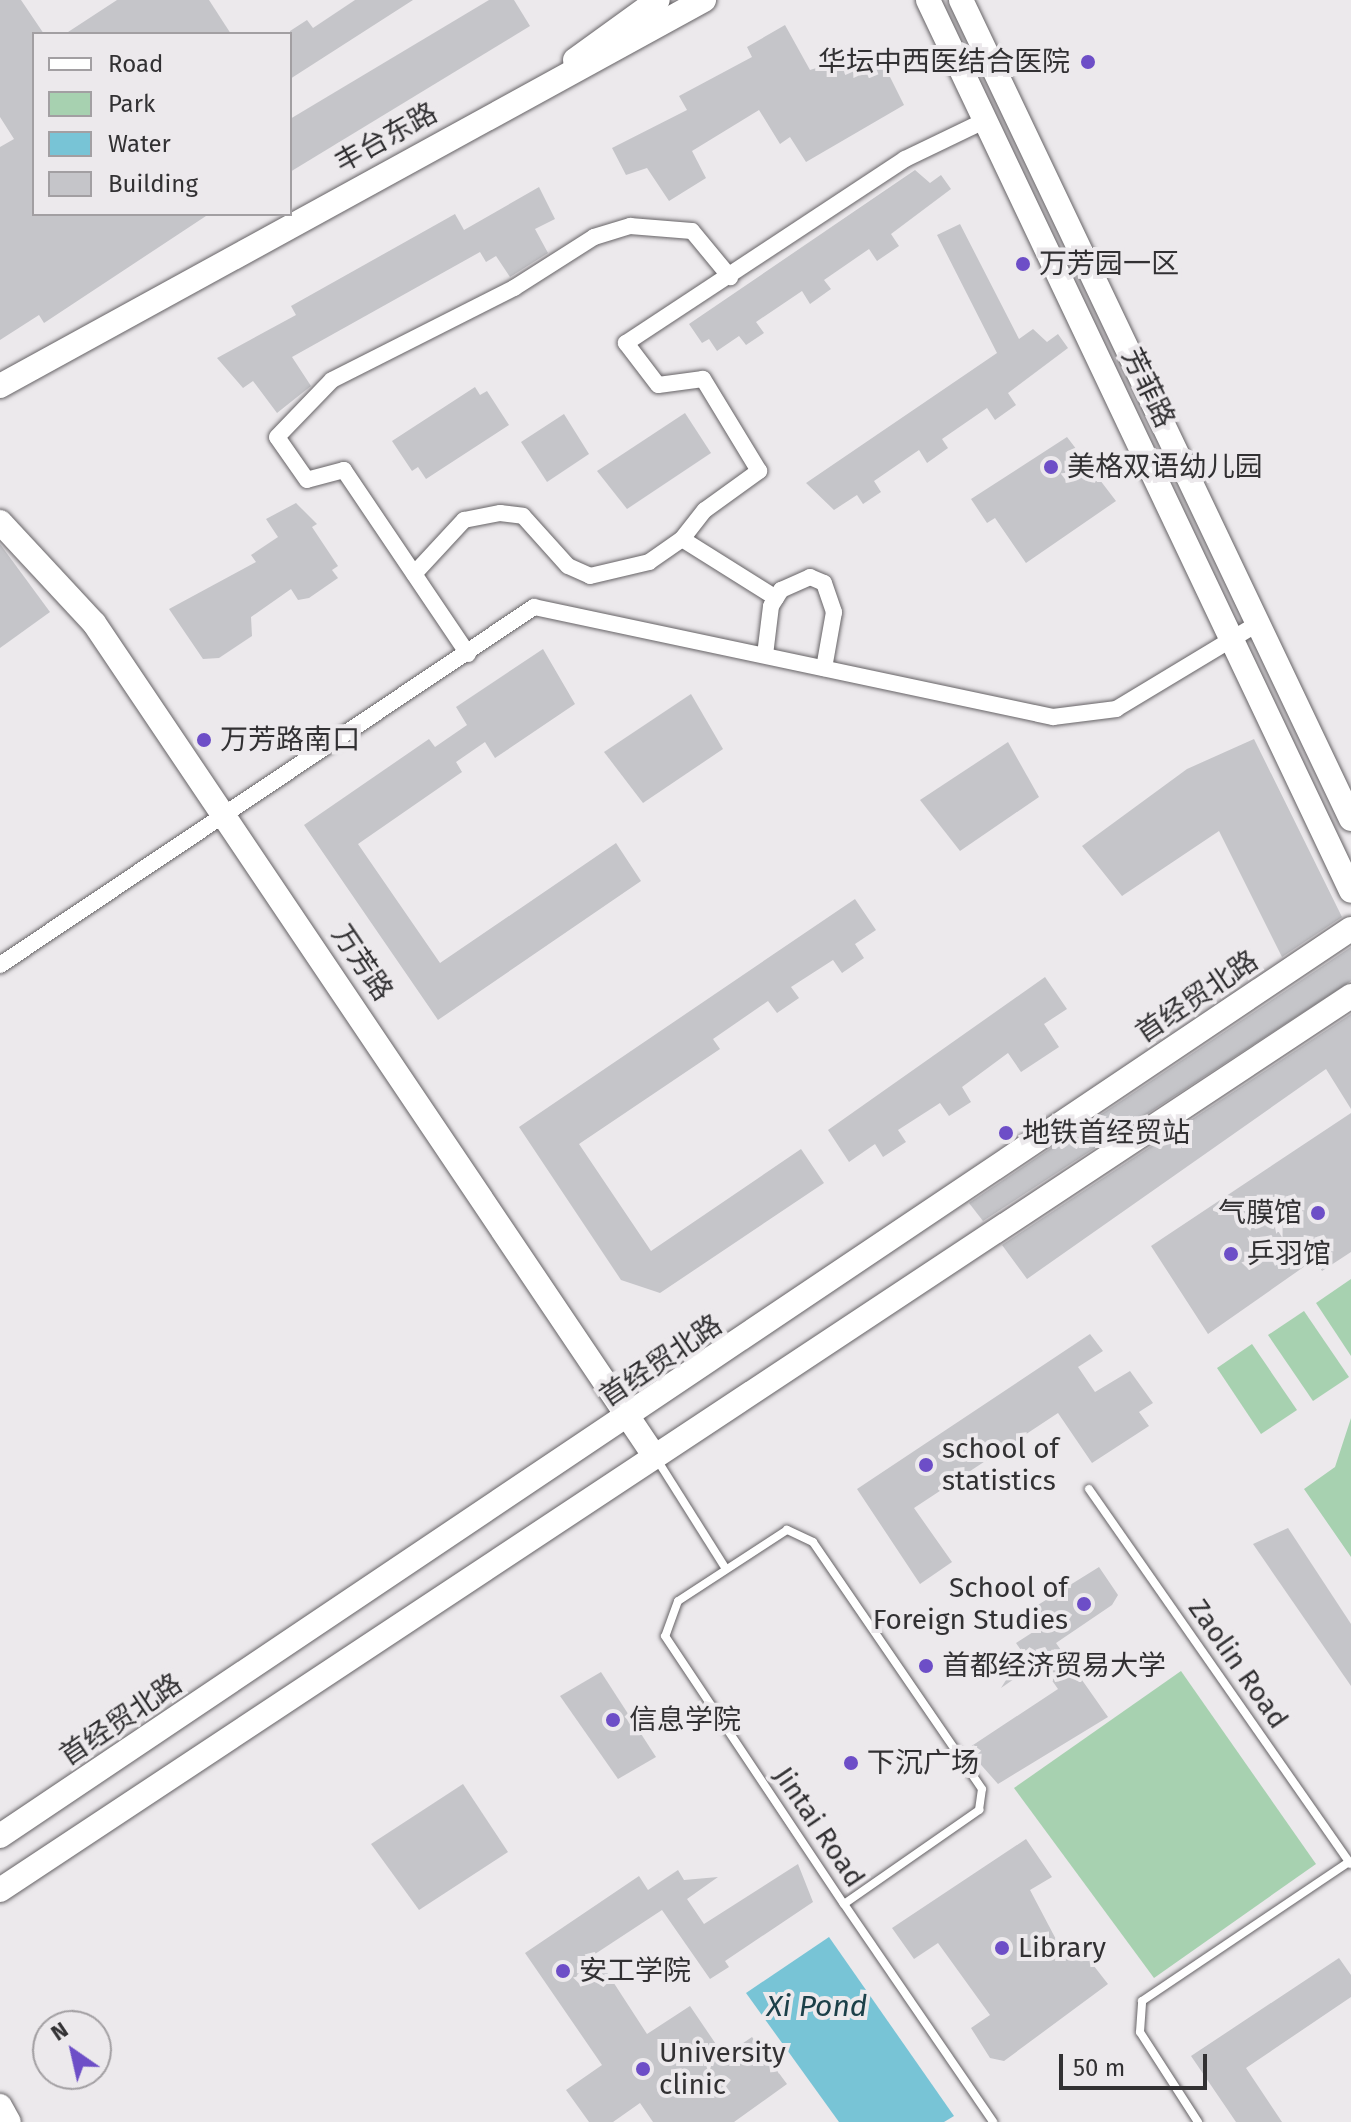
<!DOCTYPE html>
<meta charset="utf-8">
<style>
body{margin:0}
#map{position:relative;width:1351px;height:2122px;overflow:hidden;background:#ece9ec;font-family:"Fira Sans","Noto Sans SC",sans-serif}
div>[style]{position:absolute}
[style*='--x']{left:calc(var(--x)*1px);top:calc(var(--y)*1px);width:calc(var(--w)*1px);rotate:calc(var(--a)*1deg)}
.green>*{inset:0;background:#a7d1b0}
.water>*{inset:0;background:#78c4d6}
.building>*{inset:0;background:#c5c5c9}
.roads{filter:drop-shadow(0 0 2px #666366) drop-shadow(0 0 2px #666366)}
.lane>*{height:8px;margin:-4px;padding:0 4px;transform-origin:4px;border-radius:4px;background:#fff}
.street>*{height:16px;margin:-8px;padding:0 8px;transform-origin:8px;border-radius:8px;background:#fff}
.secondary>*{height:24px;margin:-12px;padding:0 12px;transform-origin:12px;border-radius:12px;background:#fff}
.dots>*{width:22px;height:22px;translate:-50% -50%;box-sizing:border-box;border:4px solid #ece9ec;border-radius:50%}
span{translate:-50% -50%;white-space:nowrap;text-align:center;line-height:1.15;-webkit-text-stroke:8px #ece9ec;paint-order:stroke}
.poi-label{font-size:28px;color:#323133}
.right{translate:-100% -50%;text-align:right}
.left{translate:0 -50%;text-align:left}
.street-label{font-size:28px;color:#323133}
.water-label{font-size:30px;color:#1c4049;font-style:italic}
.legend{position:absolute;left:32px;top:32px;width:260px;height:184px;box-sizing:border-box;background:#ece9ec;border:2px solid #a29fa2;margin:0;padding:10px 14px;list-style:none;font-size:24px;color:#323133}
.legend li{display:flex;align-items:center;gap:16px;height:40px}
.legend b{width:40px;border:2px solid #a29fa2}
.north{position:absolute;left:32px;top:2010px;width:80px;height:80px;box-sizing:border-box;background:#ece9ec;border:2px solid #a29fa2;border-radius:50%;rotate:326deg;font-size:22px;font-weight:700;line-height:32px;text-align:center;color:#323133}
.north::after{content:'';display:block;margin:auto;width:28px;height:36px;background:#6d4ec7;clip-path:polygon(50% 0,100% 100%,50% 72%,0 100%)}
.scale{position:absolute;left:1059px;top:2054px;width:148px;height:36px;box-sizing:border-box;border:4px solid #323133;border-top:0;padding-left:10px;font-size:24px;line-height:28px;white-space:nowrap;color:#323133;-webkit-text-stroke:6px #ece9ec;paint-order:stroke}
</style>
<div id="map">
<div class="green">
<div style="clip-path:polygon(1351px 1279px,1351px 1356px,1316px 1303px)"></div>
<div style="clip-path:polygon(1304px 1311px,1349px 1377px,1313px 1401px,1268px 1335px)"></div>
<div style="clip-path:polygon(1252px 1344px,1297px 1410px,1261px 1434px,1217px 1368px)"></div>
<div style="clip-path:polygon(1351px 1418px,1351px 1557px,1304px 1489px,1335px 1467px)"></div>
<div style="clip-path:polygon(1181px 1671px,1316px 1864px,1154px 1978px,1014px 1788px)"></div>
</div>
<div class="water">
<div style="clip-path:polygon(829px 1937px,954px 2116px,944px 2122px,839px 2122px,746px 1993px)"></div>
</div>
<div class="building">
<div style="clip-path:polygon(0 0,21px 0,44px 34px,34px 34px,34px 214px,209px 214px,44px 323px,39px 315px,0 340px,0 147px,14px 139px,0 117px)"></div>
<div style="clip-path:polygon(117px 0,209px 0,231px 34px,65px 34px)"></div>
<div style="clip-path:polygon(355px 0,413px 0,290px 79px,290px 31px,307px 20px,313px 28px)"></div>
<div style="clip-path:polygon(489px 0,514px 0,530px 26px,290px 172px,290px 119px)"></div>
<div style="clip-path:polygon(785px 25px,810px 70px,876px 49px,904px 105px,806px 162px,790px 137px,780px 144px,759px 110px,692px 151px,706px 178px,669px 201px,647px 168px,626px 175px,612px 148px,687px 110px,679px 96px,752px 57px,747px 47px)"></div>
<div style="clip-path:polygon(915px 170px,930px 183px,941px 175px,951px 189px,891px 234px,899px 246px,877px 261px,869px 249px,824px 280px,831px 289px,810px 304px,802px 291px,756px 322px,764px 333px,746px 345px,739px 336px,717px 351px,709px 339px,702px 343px,689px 324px)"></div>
<div style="clip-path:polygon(539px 187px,555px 219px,535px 229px,548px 253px,510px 277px,496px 256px,486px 262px,480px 252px,292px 357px,311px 386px,277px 413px,253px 381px,243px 388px,217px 358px,296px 315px,291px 306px,455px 214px,464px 230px)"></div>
<div style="clip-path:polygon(960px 224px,1019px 339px,1033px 329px,1047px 342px,1058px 334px,1068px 348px,1008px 393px,1016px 405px,995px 420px,987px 408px,942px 439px,948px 448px,927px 463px,919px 450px,874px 481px,881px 492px,863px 504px,857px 495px,834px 510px,806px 483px,997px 353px,937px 235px)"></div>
<div style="clip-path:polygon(475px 387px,480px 395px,487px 391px,509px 425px,426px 479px,418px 467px,412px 471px,392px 441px)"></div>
<div style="clip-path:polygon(685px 413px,711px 453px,627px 509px,597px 471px)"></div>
<div style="clip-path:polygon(564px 414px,589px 454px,547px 482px,521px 442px)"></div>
<div style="clip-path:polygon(1067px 437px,1116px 501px,1026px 563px,995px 518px,987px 523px,971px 499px)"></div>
<div style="clip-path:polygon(296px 503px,317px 524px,312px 527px,338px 566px,332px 570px,338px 578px,309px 598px,298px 600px,291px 589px,251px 617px,252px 636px,219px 658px,203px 659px,169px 609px,256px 562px,251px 555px,278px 537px,266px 519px)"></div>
<div style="clip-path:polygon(0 544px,50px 612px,0 648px)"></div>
<div style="clip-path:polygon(543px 649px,575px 704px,495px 758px,485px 742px,456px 762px,462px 772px,358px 844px,440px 963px,616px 843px,641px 881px,438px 1020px,304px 825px,429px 739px,435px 747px,467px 725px,456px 707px)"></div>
<div style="clip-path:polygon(691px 694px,723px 749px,643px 803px,604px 752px)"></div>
<div style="clip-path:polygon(1254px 739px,1342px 917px,1282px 957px,1219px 831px,1122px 896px,1082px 846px,1187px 769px)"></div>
<div style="clip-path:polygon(1008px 742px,1039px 797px,960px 851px,920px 800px)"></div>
<div style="clip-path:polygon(855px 899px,876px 930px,855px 944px,864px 958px,842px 973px,833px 960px,791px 987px,799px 998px,777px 1013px,768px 1001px,713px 1039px,720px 1049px,579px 1144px,651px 1251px,801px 1149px,824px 1183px,660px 1293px,621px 1280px,519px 1127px)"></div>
<div style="clip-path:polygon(1351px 947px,1351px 981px,983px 1221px,969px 1203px)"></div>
<div style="clip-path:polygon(1045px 977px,1067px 1009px,1044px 1024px,1059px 1047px,1021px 1072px,1008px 1053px,962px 1087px,971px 1102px,949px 1116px,940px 1103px,898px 1130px,906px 1142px,883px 1157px,875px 1144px,849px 1162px,828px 1130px)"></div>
<div style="clip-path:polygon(1351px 1014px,1351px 1109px,1326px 1069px,1027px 1279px,1002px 1245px)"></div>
<div style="clip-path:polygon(1351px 1113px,1351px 1252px,1322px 1271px,1315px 1259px,1208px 1334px,1151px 1246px)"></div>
<div style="clip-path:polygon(1090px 1334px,1103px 1351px,1078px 1367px,1095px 1392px,1130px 1371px,1153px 1403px,1139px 1412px,1149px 1426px,1092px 1463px,1058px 1413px,914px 1508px,952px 1562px,920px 1584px,857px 1489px)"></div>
<div style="clip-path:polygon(1288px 1528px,1351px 1624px,1351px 1686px,1253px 1544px)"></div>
<div style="clip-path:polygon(1099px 1567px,1118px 1595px,1112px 1605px,1056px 1643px,1108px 1717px,998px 1784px,967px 1749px,1058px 1689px,1039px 1662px,1001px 1688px,1023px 1653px,1016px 1643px,1044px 1625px,1033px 1608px)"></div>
<div style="clip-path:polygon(601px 1672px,656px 1757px,618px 1779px,560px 1696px)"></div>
<div style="clip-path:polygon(463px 1784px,508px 1852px,419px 1910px,371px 1844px)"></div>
<div style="clip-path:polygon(1026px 1839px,1052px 1877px,1030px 1890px,1059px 1945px,1071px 1960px,1083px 1952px,1108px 1984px,1004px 2061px,990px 2058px,971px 2028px,990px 2015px,938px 1943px,914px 1959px,892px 1928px)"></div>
<div style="clip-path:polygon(798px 1864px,813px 1902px,725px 1961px,729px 1967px,710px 1979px,662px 1910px,595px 1954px,647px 2034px,690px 2006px,724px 2056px,752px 2037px,787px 2084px,734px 2122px,653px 2122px,640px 2103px,613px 2122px,589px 2122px,566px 2090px,602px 2065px,525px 1953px,639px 1876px,648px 1890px,678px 1870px,684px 1880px,718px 1877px,687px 1899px,704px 1924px)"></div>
<div style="clip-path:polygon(1339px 1958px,1351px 1975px,1351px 1997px,1246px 2068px,1282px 2122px,1236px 2122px,1191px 2056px)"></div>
</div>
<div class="roads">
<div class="lane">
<div style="--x:656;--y:1458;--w:131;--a:57.8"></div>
<div style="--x:1089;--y:1489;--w:457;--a:55.1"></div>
<div style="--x:844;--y:1904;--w:165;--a:-34.8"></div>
<div style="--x:979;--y:1810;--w:21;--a:-82"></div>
<div style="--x:982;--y:1789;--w:299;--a:-124.4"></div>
<div style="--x:813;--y:1542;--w:29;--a:-155"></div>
<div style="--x:787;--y:1530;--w:130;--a:146.9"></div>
<div style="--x:678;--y:1601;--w:37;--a:110"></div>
<div style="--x:665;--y:1636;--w:322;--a:56.3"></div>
<div style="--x:844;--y:1904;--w:264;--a:55.6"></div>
<div style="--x:1198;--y:2122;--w:107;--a:-122.8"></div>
<div style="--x:1140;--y:2032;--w:31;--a:-86"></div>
<div style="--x:1142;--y:2001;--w:249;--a:-33.9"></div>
</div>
<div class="street">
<div style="--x:682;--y:539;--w:111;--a:32.1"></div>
<div style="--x:414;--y:574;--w:74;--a:-47.2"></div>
<div style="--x:464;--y:520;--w:37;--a:-11"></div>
<div style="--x:500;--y:513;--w:23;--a:7"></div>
<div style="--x:523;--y:516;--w:67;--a:48"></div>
<div style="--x:568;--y:566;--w:24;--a:24"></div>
<div style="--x:590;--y:576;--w:61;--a:-13.3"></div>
<div style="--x:649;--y:562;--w:40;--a:-34.9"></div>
<div style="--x:682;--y:539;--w:37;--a:-52"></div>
<div style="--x:705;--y:510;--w:67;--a:-35.8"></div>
<div style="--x:759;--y:471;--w:108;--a:-121.3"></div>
<div style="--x:703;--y:379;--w:45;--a:172.4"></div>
<div style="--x:658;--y:385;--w:53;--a:-127.3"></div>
<div style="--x:626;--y:343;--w:334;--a:-33.4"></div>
<div style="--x:905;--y:159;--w:90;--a:-25.7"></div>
<div style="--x:468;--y:654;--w:222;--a:-124"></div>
<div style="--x:344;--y:470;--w:38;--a:165"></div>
<div style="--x:307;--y:480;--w:52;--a:-124.9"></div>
<div style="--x:277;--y:437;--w:79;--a:-46"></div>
<div style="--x:332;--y:380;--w:204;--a:-26.8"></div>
<div style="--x:514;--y:288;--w:95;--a:-32.5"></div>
<div style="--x:594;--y:237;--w:38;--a:-17"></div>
<div style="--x:630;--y:226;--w:62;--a:4.6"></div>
<div style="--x:692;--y:231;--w:60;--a:50.4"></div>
<div style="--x:765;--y:655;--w:49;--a:-83"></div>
<div style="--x:771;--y:606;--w:19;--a:-58"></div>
<div style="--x:781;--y:590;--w:32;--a:-24"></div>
<div style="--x:810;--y:577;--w:15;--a:23"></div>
<div style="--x:824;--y:583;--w:31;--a:71"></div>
<div style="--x:834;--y:612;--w:57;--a:100.1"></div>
<div style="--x:0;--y:965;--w:643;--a:-33.84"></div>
<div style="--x:534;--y:607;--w:531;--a:11.97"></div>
<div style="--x:1053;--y:717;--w:64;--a:-7.2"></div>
<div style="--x:1116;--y:709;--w:162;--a:-31.1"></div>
</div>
<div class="secondary">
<div style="--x:928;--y:0;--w:986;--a:64.6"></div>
<div style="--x:961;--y:0;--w:907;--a:64.54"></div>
<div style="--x:575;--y:60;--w:102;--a:-35.9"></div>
<div style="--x:0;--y:386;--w:803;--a:-28.74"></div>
<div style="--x:0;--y:522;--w:138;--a:47.1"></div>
<div style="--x:94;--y:623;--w:1002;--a:56.07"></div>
<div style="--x:0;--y:1836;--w:1627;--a:-33.88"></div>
<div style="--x:0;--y:1890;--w:1620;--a:-33.49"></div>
<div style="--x:0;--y:2106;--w:18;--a:61"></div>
</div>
</div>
<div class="dots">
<div style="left:1088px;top:62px;background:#6d4ec7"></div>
<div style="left:1023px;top:264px;background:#6d4ec7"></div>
<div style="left:1051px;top:467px;background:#6d4ec7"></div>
<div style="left:204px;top:740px;background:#6d4ec7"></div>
<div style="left:1006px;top:1133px;background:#6d4ec7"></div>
<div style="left:1318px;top:1213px;background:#6d4ec7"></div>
<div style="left:1231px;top:1254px;background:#6d4ec7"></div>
<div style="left:926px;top:1465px;background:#6d4ec7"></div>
<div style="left:1084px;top:1604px;background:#6d4ec7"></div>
<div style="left:926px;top:1666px;background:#6d4ec7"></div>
<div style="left:613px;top:1720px;background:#6d4ec7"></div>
<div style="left:851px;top:1763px;background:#6d4ec7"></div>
<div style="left:1002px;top:1948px;background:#6d4ec7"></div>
<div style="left:563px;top:1971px;background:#6d4ec7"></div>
<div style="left:643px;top:2069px;background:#6d4ec7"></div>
</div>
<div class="poi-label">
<span class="right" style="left:1070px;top:62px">华坛中西医结合医院</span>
<span class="left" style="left:1039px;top:264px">万芳园一区</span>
<span class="left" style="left:1067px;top:467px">美格双语幼儿园</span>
<span class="left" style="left:220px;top:740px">万芳路南口</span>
<span class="left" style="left:1022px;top:1133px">地铁首经贸站</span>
<span class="right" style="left:1302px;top:1213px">气膜馆</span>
<span class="left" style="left:1247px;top:1254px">乒羽馆</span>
<span class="left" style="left:942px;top:1465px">school of<br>statistics</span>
<span class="right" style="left:1068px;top:1604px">School of<br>Foreign Studies</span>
<span class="left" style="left:942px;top:1666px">首都经济贸易大学</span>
<span class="left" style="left:629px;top:1720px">信息学院</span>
<span class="left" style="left:867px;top:1763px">下沉广场</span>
<span class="left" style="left:1018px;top:1948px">Library</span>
<span class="left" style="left:579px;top:1971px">安工学院</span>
<span class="left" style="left:659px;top:2069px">University<br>clinic</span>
</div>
<div class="street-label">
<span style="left:386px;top:138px;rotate:-29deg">丰台东路</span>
<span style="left:1148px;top:388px;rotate:64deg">芳菲路</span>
<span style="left:362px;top:963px;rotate:56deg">万芳路</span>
<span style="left:1197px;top:997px;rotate:-34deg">首经贸北路</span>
<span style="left:661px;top:1361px;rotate:-34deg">首经贸北路</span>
<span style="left:1238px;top:1664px;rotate:55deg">Zaolin Road</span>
<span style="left:121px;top:1720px;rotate:-34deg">首经贸北路</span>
<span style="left:819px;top:1827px;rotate:56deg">Jintai Road</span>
</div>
<div class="water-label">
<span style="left:817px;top:2006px">Xi Pond</span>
</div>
<ul class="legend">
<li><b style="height:10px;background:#fff"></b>Road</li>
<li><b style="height:22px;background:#a7d1b0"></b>Park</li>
<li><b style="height:22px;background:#78c4d6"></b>Water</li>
<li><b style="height:22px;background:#c5c5c9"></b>Building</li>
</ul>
<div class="north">N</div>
<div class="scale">50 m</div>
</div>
